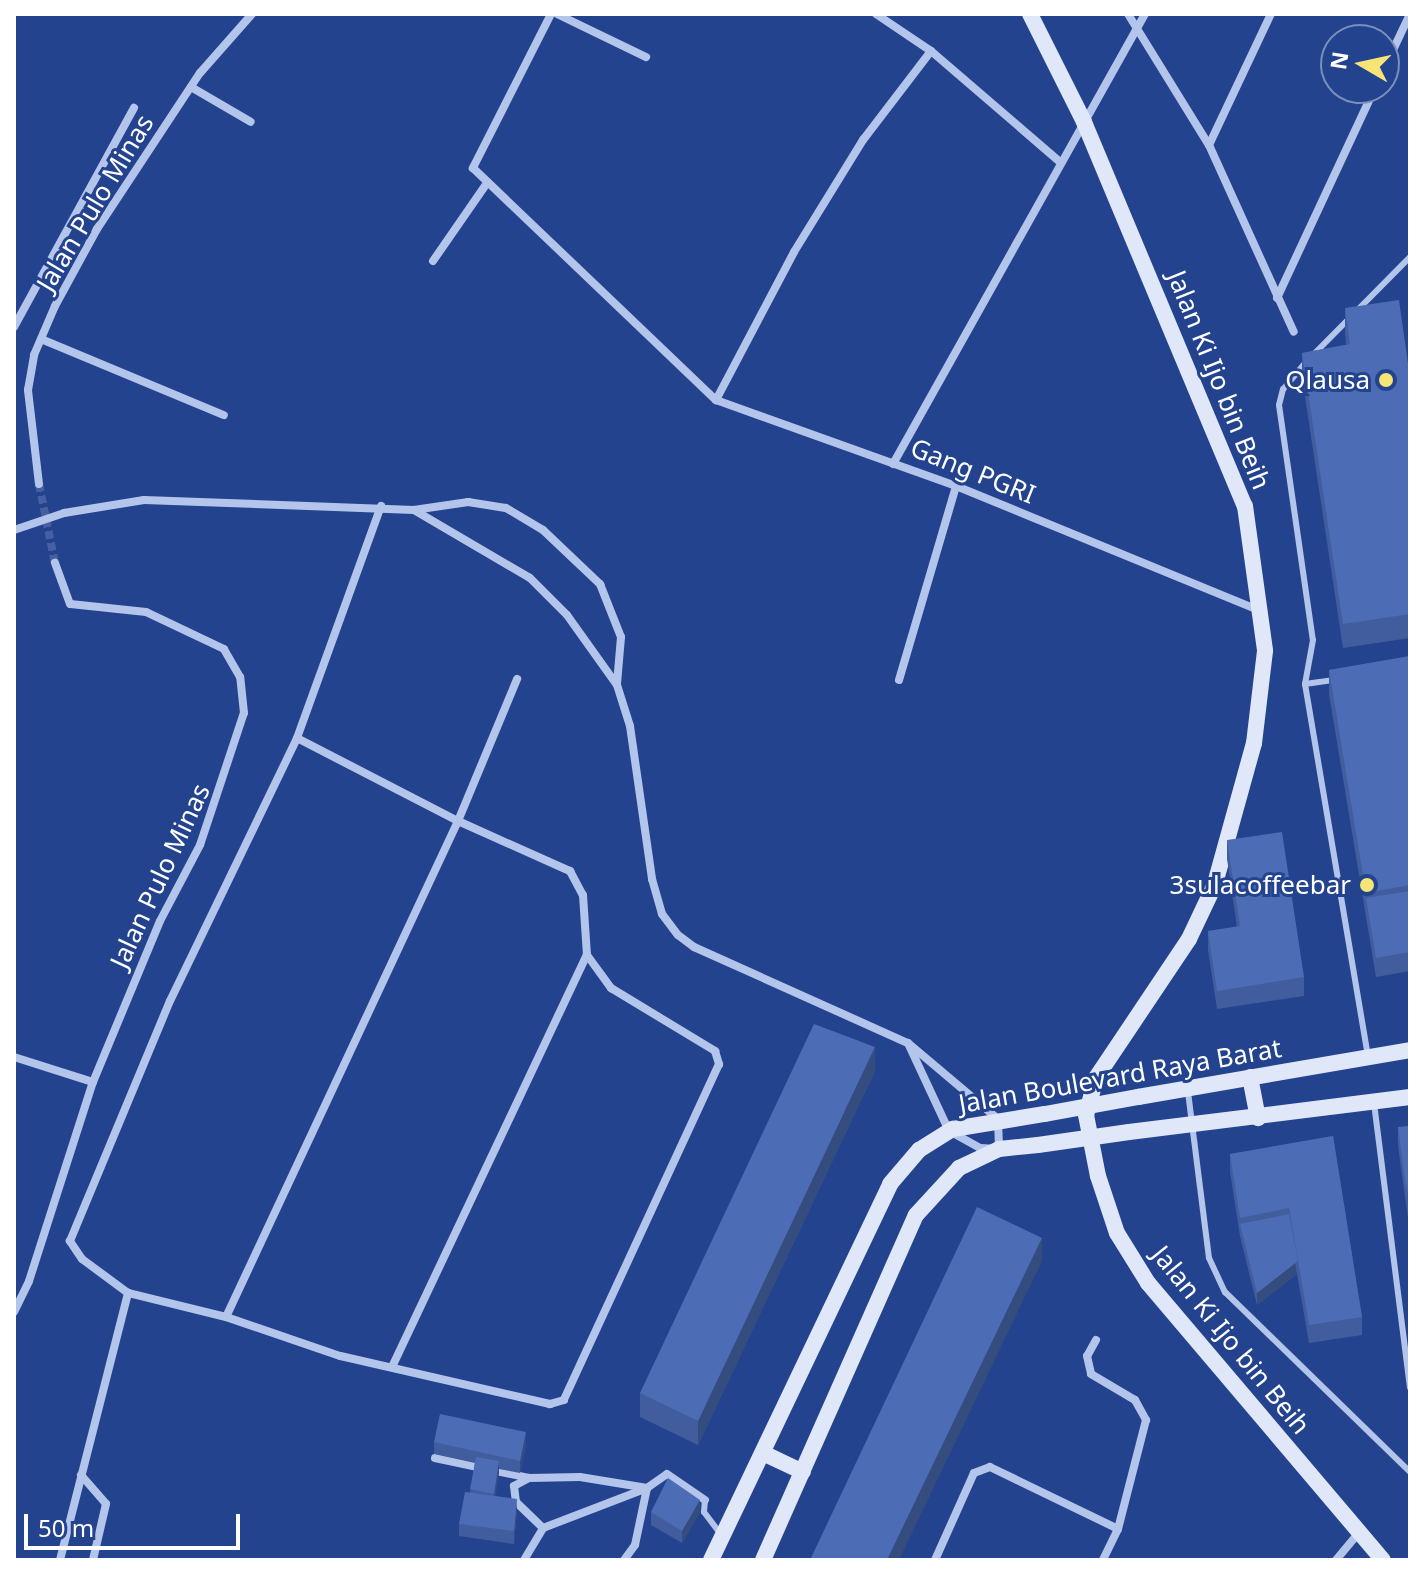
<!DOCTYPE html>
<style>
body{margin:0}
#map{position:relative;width:1424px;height:1574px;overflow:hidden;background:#24438f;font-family:"Noto Sans",sans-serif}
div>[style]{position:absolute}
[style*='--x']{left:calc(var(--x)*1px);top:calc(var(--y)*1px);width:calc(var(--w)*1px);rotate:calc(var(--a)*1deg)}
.street-tunnel>*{height:8px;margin-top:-4px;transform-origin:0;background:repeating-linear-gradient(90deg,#455fa0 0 8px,transparent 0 12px)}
.lane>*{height:6px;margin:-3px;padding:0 3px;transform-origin:3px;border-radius:3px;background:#b4c5ec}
.street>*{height:8px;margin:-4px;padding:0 4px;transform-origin:4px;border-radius:4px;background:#b4c5ec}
.secondary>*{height:16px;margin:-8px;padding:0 8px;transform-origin:8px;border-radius:8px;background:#e0e7f9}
.secondary-bridge>*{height:16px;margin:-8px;padding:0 8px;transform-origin:8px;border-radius:8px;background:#e0e7f9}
.wall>*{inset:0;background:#415d9d}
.shaded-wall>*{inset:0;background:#354c7f}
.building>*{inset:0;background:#4c6cb6}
.dots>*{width:22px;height:22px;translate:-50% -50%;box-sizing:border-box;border:4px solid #24438f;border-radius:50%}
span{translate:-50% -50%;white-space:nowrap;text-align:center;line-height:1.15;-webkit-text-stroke:6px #24438f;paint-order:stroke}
.street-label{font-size:26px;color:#fff}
.poi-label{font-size:26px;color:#fff}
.right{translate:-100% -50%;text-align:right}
.frame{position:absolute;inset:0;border:16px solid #fff;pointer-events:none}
.north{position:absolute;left:1320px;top:24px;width:80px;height:80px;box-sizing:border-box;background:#24438f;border:2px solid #7c8ebc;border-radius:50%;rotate:279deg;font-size:22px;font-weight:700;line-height:32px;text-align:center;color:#fff}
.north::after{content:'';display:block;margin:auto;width:28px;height:36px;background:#f7e477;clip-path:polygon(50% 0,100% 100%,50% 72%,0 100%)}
.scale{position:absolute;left:24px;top:1514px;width:216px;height:36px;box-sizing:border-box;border:4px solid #fff;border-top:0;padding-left:10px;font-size:24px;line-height:28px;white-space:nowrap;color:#fff;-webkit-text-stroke:6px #24438f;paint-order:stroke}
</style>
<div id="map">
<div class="street-tunnel">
<div style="--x:39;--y:484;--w:81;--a:78.6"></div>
</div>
<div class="lane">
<div style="--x:1314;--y:354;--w:136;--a:-45.3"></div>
<div style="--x:1306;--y:362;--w:35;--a:130"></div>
<div style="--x:1283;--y:389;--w:16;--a:104"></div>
<div style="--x:1279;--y:405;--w:237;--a:81.8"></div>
<div style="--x:1313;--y:640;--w:45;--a:100.3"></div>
<div style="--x:1305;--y:684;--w:377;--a:80.4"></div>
<div style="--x:1305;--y:684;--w:28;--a:-8"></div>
<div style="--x:1188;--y:1092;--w:167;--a:82.8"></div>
<div style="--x:1209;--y:1258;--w:38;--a:65"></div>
<div style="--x:1225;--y:1292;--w:258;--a:44.2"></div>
<div style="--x:1374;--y:1103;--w:287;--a:82.8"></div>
<div style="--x:705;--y:1500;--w:12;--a:95"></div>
<div style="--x:704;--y:1512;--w:26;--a:53"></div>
</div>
<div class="street">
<div style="--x:551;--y:14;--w:173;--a:116.9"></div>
<div style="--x:473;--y:168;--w:336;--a:43.7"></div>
<div style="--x:716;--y:400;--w:255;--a:19.7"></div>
<div style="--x:956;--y:486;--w:327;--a:22.3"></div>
<div style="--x:557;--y:14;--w:99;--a:25.8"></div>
<div style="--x:876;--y:14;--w:66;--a:33.9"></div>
<div style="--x:931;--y:51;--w:170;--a:40.7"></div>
<div style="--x:1128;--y:14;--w:154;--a:58.3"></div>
<div style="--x:1209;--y:145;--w:205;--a:65.6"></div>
<div style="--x:1384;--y:69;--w:61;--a:-64.7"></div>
<div style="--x:191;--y:87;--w:69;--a:30.3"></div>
<div style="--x:1209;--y:145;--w:145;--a:-64.7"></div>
<div style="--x:433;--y:261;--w:95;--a:-55.3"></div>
<div style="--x:1277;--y:298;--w:232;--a:-65"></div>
<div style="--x:14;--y:327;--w:250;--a:-61.3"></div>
<div style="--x:41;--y:339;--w:198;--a:22.6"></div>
<div style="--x:716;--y:400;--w:167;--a:-62.2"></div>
<div style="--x:794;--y:252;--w:132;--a:-58.4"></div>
<div style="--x:863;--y:140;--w:112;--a:-52.6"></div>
<div style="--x:893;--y:464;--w:516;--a:-60.75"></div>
<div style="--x:39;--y:484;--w:95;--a:-96.7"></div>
<div style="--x:28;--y:390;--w:36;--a:-80"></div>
<div style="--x:34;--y:355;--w:53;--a:-66.8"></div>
<div style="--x:55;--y:306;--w:88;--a:-61.4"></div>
<div style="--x:97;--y:229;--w:187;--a:-56.6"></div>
<div style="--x:200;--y:73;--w:79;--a:-48.6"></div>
<div style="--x:414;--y:510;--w:134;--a:30.4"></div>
<div style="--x:530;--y:578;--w:52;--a:45"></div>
<div style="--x:567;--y:615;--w:86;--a:54.5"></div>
<div style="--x:617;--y:685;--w:43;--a:72.4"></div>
<div style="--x:630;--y:726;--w:155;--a:81.8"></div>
<div style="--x:652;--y:879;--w:36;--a:74"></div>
<div style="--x:662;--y:914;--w:26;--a:53"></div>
<div style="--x:678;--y:935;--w:20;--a:37"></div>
<div style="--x:694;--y:947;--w:235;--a:24.2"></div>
<div style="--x:908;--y:1043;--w:118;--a:40.2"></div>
<div style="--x:998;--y:1119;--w:30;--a:88"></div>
<div style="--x:999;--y:1149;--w:19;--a:-177"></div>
<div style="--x:980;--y:1148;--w:35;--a:-151"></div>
<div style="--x:949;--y:1131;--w:97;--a:-115"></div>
<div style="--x:14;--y:530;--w:53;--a:-18.8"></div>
<div style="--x:64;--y:513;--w:81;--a:-9.2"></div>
<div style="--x:144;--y:500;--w:270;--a:2.1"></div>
<div style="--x:414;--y:510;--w:55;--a:-8.4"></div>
<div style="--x:468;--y:502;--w:38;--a:9"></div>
<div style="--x:506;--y:508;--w:43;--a:30.7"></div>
<div style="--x:543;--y:530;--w:79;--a:43.5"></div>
<div style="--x:600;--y:584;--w:57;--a:68.4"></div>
<div style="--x:621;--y:637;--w:47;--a:94.9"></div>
<div style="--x:899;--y:680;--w:202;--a:-73.6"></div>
<div style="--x:297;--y:738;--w:181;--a:27.3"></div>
<div style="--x:458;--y:821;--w:123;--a:24.1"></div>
<div style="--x:570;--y:871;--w:27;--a:62"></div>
<div style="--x:583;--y:895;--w:60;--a:86.2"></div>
<div style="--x:587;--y:955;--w:41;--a:54"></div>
<div style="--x:611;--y:988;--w:122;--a:31.2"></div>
<div style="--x:715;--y:1051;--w:14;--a:73"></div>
<div style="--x:719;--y:1064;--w:370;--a:114.8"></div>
<div style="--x:564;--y:1400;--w:15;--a:164"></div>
<div style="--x:550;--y:1404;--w:215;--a:-167.1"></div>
<div style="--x:340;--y:1356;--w:120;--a:-161.1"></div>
<div style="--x:226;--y:1317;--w:101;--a:-166.2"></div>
<div style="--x:128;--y:1293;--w:57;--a:-143.5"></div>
<div style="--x:82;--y:1259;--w:22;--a:-124"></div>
<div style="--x:70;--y:1241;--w:260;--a:-67.4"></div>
<div style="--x:170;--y:1001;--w:292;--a:-64.2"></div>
<div style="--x:297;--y:738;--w:247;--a:-70.1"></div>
<div style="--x:14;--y:1057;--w:83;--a:17.6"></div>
<div style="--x:14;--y:1312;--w:34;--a:-64"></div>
<div style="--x:29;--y:1281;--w:209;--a:-72.2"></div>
<div style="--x:93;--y:1082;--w:174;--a:-67.4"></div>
<div style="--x:160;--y:921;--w:86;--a:-62.2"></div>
<div style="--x:200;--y:845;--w:139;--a:-71.6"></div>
<div style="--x:244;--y:713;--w:36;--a:-96"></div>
<div style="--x:240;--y:677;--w:32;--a:-120"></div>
<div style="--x:224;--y:649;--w:86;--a:-154.6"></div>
<div style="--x:146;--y:612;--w:76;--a:-174"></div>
<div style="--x:70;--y:604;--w:44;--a:-110.1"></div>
<div style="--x:226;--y:1317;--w:548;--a:-64.93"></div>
<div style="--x:458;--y:821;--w:154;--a:-67.4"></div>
<div style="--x:1096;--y:1340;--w:18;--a:119"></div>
<div style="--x:1087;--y:1356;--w:18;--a:77"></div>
<div style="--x:1091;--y:1374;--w:51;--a:30.6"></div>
<div style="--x:1135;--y:1400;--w:23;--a:61"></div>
<div style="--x:1146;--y:1420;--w:113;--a:104.4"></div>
<div style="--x:1118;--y:1529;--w:34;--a:116"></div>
<div style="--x:392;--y:1367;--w:456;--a:-64.7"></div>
<div style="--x:435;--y:1458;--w:96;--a:12"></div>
<div style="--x:529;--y:1478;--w:51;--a:-1.1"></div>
<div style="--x:580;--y:1477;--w:68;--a:9.3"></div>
<div style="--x:647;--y:1488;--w:58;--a:101.9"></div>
<div style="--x:635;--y:1545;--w:19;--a:126"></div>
<div style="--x:81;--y:1475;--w:38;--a:49"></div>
<div style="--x:106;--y:1504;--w:57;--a:103.1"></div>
<div style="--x:529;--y:1478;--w:17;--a:152"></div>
<div style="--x:514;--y:1486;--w:16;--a:83"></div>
<div style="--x:516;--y:1502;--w:37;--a:44"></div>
<div style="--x:60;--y:1560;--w:276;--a:-75.7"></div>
<div style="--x:524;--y:1560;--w:37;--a:-59"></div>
<div style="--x:543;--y:1528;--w:111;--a:-21"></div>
<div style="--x:647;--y:1488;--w:24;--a:-35"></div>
<div style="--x:667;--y:1474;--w:46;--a:34.4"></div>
<div style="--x:935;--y:1560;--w:95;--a:-65.9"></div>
<div style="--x:974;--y:1473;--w:17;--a:-21"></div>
<div style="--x:990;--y:1467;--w:142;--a:25.8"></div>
<div style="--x:1336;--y:1560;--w:35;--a:-50"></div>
</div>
<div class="secondary">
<div style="--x:1030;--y:14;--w:121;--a:63.4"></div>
<div style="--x:1084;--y:122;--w:416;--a:67.3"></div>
<div style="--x:1245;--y:506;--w:146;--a:82.1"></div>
<div style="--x:1265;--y:651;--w:93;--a:96.8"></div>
<div style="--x:1254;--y:743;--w:146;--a:105.5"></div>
<div style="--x:1215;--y:884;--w:61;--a:115.3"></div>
<div style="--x:1189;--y:939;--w:167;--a:123.8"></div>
<div style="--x:1096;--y:1078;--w:38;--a:105"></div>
<div style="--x:1086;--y:1115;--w:62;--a:78.9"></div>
<div style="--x:1098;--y:1176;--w:60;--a:71.6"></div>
<div style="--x:1117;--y:1233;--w:59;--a:58.2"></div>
<div style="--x:1148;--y:1283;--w:363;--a:49.7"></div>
<div style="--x:1250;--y:1077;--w:42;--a:79"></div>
<div style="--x:1138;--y:1097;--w:276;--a:-9.8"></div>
<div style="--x:1129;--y:1132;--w:283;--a:-7.1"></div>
<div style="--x:763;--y:1453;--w:44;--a:25.4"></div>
<div style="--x:711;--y:1560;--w:416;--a:-64.5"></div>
<div style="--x:890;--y:1184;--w:45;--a:-49.5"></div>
<div style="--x:919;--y:1150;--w:40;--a:-32"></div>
<div style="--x:953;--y:1129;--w:93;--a:-9.3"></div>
<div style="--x:763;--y:1560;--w:377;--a:-66.1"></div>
<div style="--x:916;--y:1215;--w:64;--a:-47.5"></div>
<div style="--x:959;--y:1168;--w:44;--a:-25.4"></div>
<div style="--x:999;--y:1149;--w:39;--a:-6"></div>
</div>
<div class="secondary-bridge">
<div style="--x:1045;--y:1114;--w:95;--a:-10.4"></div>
<div style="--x:1038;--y:1145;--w:92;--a:-8.1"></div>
</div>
<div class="wall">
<div style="clip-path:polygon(1345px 308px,1410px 378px,1410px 638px,1343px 648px,1302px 377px,1302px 353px,1346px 345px,1345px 332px)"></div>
<div style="clip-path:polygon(1410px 656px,1410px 971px,1376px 977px,1329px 694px,1329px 670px)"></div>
<div style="clip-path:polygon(1227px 840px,1304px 977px,1304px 996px,1217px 1009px,1208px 950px,1208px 931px,1237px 927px,1227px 859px)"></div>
<div style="clip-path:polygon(875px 1071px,698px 1445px,640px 1417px,640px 1393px)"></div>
<div style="clip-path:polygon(1410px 1126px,1410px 1233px,1398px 1146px,1398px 1127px)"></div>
<div style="clip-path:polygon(1333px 1136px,1362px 1317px,1362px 1335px,1309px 1343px,1297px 1274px,1257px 1305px,1240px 1236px,1230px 1172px,1230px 1154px)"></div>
<div style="clip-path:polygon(434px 1442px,526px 1445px,520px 1473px,499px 1469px,495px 1496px,517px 1511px,514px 1544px,459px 1536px,459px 1524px,470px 1493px,475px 1463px,434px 1454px)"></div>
<div style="clip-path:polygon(651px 1512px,700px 1512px,682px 1543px,651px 1525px)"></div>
</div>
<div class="shaded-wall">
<div style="clip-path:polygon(875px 1047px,875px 1071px,698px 1445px,698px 1421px)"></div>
<div style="clip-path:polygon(1042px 1238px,1042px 1261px,899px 1560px,887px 1560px)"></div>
<div style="clip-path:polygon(1295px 1263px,1297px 1274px,1257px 1305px,1257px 1293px)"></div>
<div style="clip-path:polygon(526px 1432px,526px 1445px,520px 1473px,520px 1461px)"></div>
<div style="clip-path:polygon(499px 1461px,499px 1473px,494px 1507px,494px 1494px)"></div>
<div style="clip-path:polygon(517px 1499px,517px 1511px,514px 1544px,514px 1531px)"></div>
<div style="clip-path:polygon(700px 1500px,700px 1512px,682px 1543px,682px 1531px)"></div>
</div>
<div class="building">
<div style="clip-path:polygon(1399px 300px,1410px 378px,1410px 614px,1343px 624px,1302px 353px,1350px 344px,1345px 308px)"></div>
<div style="clip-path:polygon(1410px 656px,1410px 885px,1366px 893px,1329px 670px)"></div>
<div style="clip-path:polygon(1282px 832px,1304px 977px,1217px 991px,1208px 931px,1240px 926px,1227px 840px)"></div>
<div style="clip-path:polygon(1410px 891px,1410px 952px,1376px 958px,1366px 898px)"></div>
<div style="clip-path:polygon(814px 1024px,875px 1047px,698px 1421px,640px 1393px)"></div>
<div style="clip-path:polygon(1410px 1126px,1410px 1181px,1406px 1182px,1406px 1188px,1398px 1127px)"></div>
<div style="clip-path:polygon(1333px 1136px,1362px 1317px,1309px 1325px,1289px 1208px,1240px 1218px,1230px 1154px)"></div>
<div style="clip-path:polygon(1410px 1181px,1410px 1209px,1406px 1182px)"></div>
<div style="clip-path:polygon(977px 1207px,1042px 1238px,887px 1560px,810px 1560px)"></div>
<div style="clip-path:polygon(1289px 1214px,1298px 1261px,1257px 1293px,1240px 1224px)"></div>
<div style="clip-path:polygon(440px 1414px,526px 1432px,520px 1461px,434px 1442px)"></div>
<div style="clip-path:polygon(476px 1457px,499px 1461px,494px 1494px,470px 1489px)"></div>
<div style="clip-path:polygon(668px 1478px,700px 1500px,682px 1531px,651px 1512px)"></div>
<div style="clip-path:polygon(465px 1492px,517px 1499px,514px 1531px,459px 1524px)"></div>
</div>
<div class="dots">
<div style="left:1386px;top:380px;background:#f7e477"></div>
<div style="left:1367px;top:885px;background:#f7e477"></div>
</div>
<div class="street-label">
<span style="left:95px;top:203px;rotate:-59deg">Jalan Pulo Minas</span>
<span style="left:1219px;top:380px;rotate:68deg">Jalan Ki Ijo bin Beih</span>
<span style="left:973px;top:471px;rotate:22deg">Gang PGRI</span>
<span style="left:160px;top:876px;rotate:-65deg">Jalan Pulo Minas</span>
<span style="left:1120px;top:1076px;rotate:-10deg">Jalan Boulevard Raya Barat</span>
<span style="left:1231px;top:1340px;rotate:51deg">Jalan Ki Ijo bin Beih</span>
</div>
<div class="poi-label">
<span class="right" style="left:1370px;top:380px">Qlausa</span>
<span class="right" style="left:1351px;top:885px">3sulacoffeebar</span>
</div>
<div class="frame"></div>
<div class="north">N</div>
<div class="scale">50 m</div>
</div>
